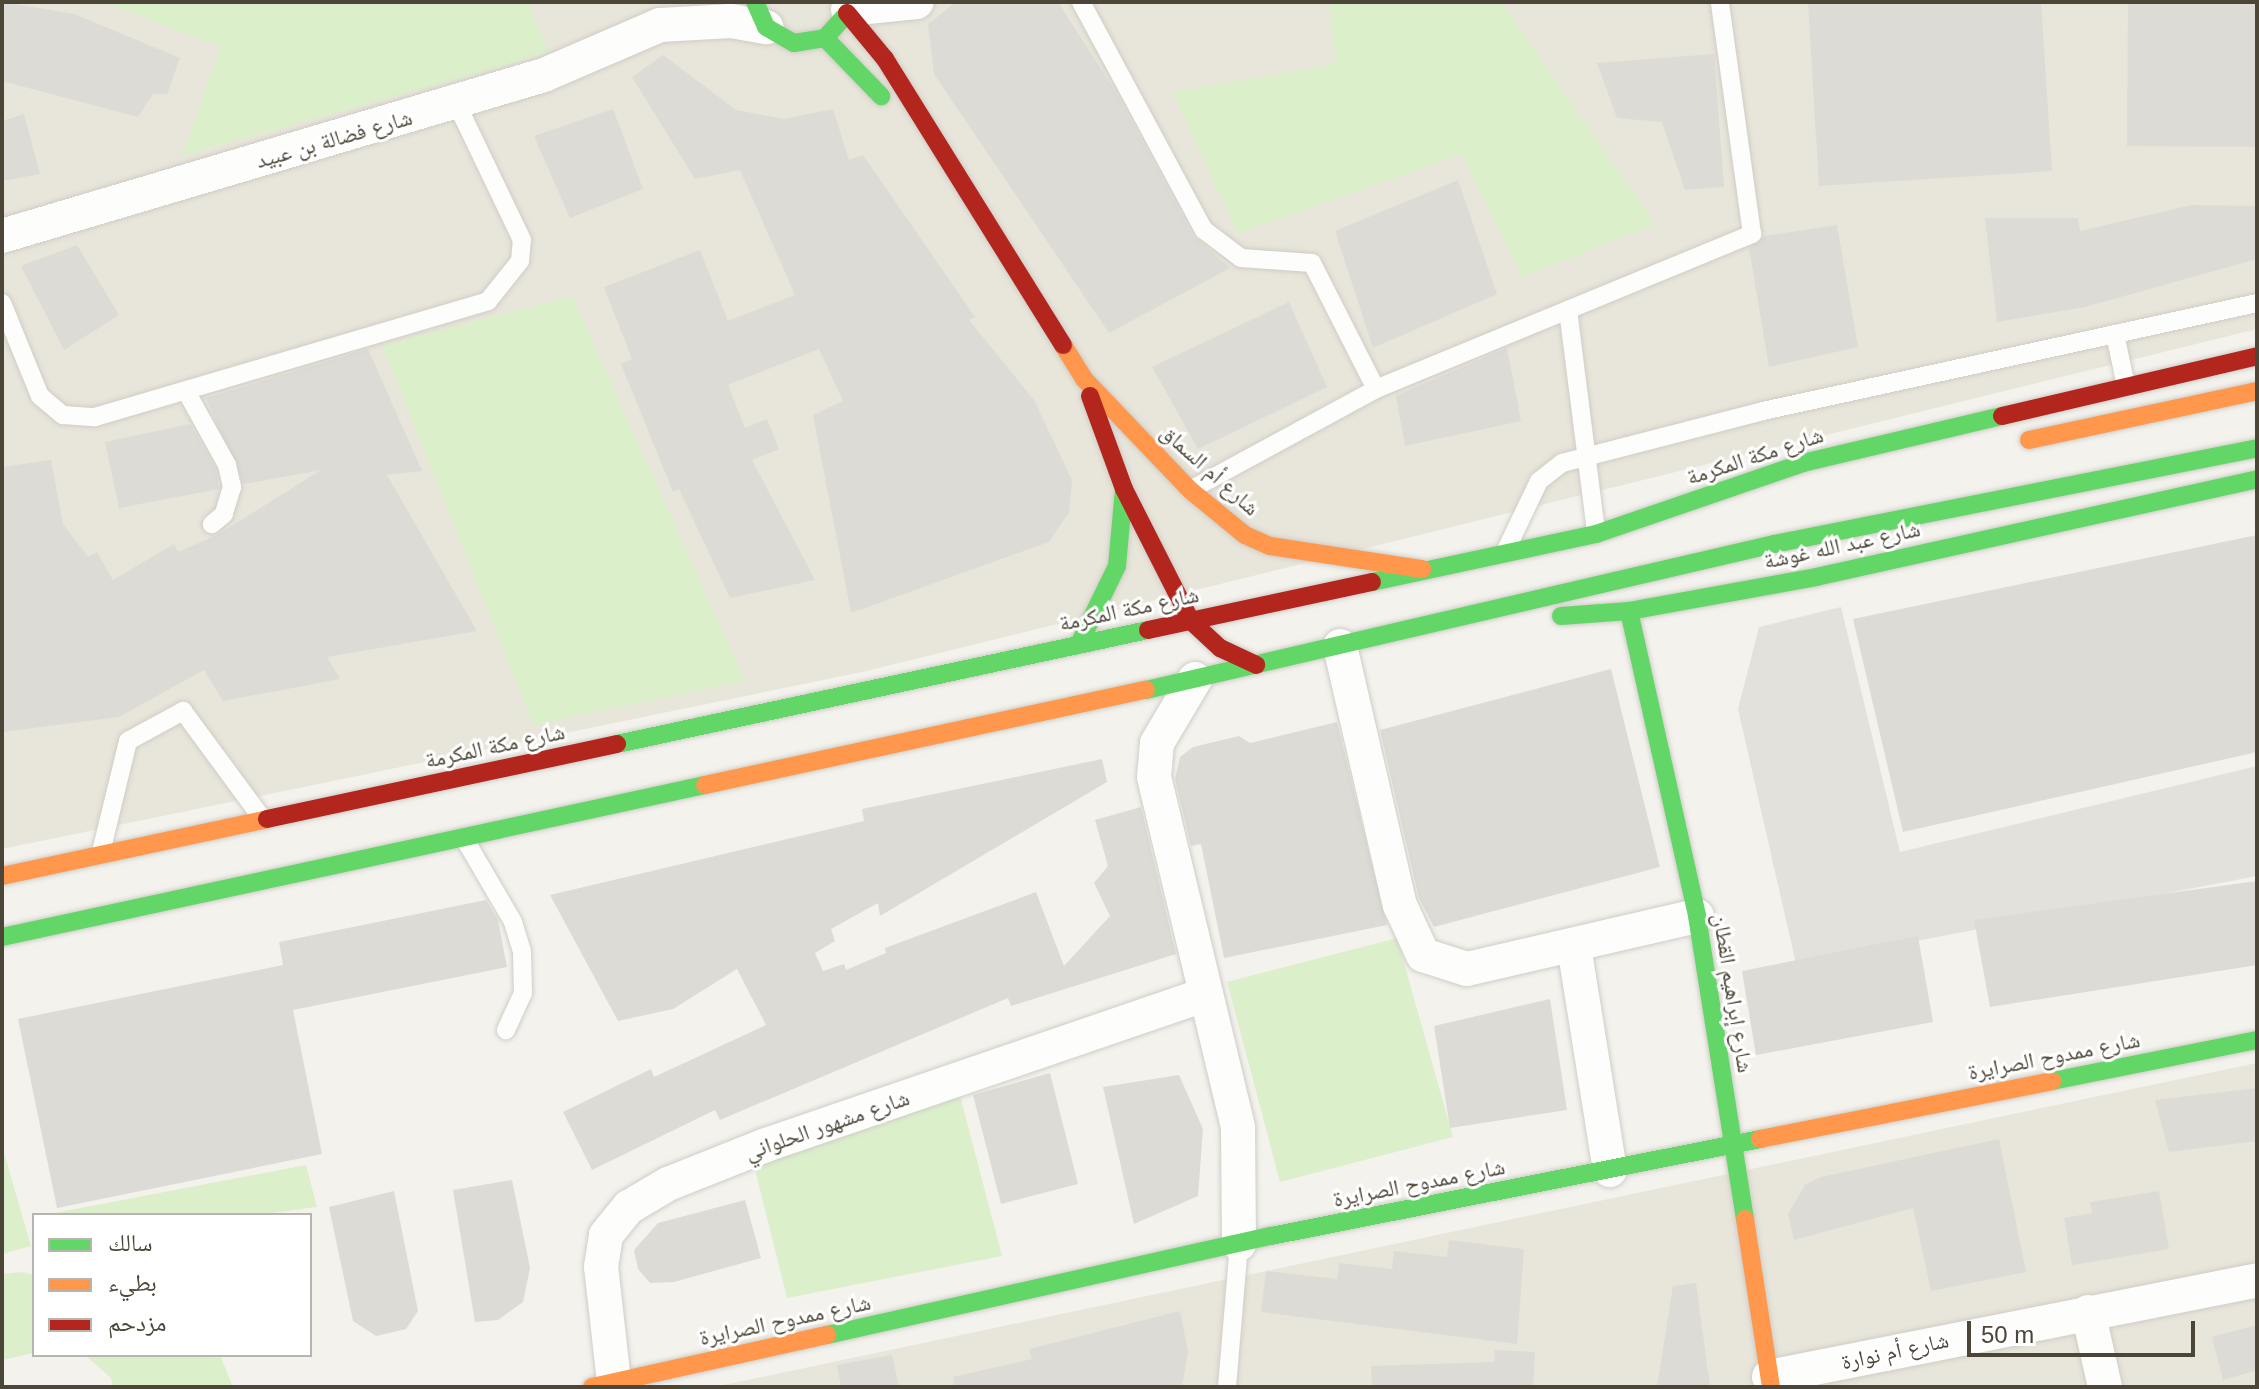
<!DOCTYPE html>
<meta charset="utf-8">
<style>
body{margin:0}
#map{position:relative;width:2259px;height:1389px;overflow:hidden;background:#f3f2ed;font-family:Arial,"Noto Naskh Arabic",sans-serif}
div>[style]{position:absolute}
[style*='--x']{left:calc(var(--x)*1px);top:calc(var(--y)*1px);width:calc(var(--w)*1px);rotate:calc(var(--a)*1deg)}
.residential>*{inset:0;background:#e8e5da}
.green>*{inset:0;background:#dcefcb}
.parking>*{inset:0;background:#e3e1dc}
.building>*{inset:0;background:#dddbd5}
.roads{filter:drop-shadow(0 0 2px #cfcdc7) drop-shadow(0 0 2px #cfcdc7)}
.lane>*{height:18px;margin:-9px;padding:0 9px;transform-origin:9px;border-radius:9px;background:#fdfdfc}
.street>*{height:34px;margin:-17px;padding:0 17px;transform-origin:17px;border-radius:17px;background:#fdfdfc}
.fast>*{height:18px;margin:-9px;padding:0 9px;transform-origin:9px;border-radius:9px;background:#63d668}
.slow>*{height:18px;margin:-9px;padding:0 9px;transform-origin:9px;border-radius:9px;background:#ff974d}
.jam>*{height:18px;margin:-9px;padding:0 9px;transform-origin:9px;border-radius:9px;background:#b3261e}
span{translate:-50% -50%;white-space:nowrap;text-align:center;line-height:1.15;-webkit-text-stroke:6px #fff;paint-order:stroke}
.street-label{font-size:22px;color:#4b4637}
.frame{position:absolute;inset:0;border:4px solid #4b4637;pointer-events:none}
.legend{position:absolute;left:32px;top:1213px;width:280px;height:144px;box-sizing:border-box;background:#fff;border:2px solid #b7b5af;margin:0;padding:10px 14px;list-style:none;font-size:24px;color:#4b4637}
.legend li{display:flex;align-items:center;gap:16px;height:40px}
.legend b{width:40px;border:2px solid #b7b5af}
.scale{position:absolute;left:1967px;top:1321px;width:228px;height:36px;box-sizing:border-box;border:4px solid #4b4637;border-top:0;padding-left:10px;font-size:24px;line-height:28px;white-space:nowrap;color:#4b4637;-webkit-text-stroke:6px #fff;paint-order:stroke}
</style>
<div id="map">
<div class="residential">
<div style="clip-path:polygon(2px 2px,2257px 2px,2257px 329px,862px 672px,2px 849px)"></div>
<div style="clip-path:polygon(2257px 1063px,2257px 1387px,714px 1387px,2032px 1110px)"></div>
</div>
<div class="green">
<div style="clip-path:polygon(103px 2px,528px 2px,549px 53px,182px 156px,221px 47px)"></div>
<div style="clip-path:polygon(1328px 2px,1502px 2px,1655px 224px,1522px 277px,1462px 154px,1238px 234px,1172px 92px,1336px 64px)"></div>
<div style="clip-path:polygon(572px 296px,745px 681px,533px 725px,382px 345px)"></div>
<div style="clip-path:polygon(1397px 938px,1453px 1137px,1280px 1182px,1227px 982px)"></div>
<div style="clip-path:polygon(957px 1084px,1002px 1256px,787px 1298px,751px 1154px)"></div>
<div style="clip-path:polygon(2px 1146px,31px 1246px,2px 1254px)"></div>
<div style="clip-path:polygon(306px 1165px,317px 1207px,256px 1215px,44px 1215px)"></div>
<div style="clip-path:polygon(22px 1272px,34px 1275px,34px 1353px,2px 1360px,2px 1274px)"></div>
<div style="clip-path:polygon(85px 1355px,220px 1355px,233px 1387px,113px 1387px,111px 1378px)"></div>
</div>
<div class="parking">
<div style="clip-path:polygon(1841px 607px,1900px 852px,2257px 766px,2257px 876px,1796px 964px,1738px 709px,1759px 627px)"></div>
</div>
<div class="building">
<div style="clip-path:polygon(2px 2px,74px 14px,180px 58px,167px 94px,153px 94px,138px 117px,2px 81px)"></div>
<div style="clip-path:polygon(956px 2px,1058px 2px,1115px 91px,1193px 236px,1230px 268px,1109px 333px,934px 74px,928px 24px)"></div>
<div style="clip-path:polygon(1808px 2px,2041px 2px,2052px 171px,1819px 186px)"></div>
<div style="clip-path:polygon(2128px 2px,2257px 2px,2257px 147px,2127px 146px)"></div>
<div style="clip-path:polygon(1714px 54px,1724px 187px,1685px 190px,1662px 122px,1617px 118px,1597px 63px)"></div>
<div style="clip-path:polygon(663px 55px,736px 110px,784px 119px,833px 109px,849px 160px,863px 155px,975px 317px,969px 320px,1034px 400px,1072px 480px,1069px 512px,1049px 542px,851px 613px,813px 415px,843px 401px,819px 349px,728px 385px,745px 428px,767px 419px,779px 449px,752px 460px,815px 580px,730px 598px,679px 489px,673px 492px,621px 364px,632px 359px,604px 287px,700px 250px,728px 321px,795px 295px,740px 170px,695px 179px,632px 77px)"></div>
<div style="clip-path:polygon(613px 109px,643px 189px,570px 218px,534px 136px)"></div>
<div style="clip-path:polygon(24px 114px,40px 174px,2px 181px,2px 121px)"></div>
<div style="clip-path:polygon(1458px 180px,1497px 294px,1373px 348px,1335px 231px)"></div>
<div style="clip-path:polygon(2192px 205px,2257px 206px,2257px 259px,2085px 307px,1997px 322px,1985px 218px,2078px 218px,2080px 231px)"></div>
<div style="clip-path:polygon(1837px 225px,1858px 347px,1769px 367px,1749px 248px,1764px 236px)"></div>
<div style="clip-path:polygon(77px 245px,119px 315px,64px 350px,21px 266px)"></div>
<div style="clip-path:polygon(1289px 302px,1327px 387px,1198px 449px,1152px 367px)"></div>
<div style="clip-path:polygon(1507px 348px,1521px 421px,1405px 446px,1396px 396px)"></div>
<div style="clip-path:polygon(368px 349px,422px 471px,387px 475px,477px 631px,327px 657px,340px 679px,223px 701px,204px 670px,119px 717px,2px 732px,2px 467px,51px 460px,63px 524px,88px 557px,97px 552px,113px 580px,174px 544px,178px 552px,219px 534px,321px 470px,244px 484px,206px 398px)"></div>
<div style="clip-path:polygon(190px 424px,216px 469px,219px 489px,119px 508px,105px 442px)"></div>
<div style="clip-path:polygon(2257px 535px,2257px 752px,1903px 832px,1853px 619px)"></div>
<div style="clip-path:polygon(1611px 669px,1660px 867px,1434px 927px,1419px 898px,1380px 730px)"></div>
<div style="clip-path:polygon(1337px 722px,1387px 925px,1224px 958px,1201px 844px,1191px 846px,1175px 779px,1180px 757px,1193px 747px,1239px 736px,1250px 743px)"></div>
<div style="clip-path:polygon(1102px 759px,1107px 782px,880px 916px,878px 903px,831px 929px,835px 941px,815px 953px,823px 971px,844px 964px,846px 970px,886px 953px,885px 948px,1036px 892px,1064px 966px,1110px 916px,1094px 883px,1108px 866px,1095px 820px,1141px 807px,1176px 954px,1011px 1006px,1008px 998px,720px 1120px,715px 1110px,592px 1170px,563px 1112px,651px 1069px,654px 1077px,766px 1025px,737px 969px,673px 1009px,618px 1021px,550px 895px,864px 821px,862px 809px)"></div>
<div style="clip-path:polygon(2257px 881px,2257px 965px,1990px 1007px,1974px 920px)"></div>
<div style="clip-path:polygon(486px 900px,498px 920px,507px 967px,293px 1010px,322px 1154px,57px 1208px,18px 1019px,283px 965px,279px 942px)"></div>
<div style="clip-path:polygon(1918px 936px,1933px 1022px,1756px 1055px,1742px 971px)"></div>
<div style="clip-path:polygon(1550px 999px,1567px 1110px,1450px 1128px,1434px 1026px)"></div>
<div style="clip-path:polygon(1050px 1073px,1078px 1184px,1001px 1204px,973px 1095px)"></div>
<div style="clip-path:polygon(1179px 1075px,1203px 1129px,1198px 1196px,1134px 1224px,1103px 1087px)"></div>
<div style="clip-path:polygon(2257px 1088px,2257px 1141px,2169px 1152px,2155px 1100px)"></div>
<div style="clip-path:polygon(1999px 1139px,2026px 1272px,1931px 1291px,1913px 1208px,1794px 1240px,1788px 1214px,1805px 1185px,1821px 1177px)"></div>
<div style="clip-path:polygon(512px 1180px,530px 1268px,523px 1302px,498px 1320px,475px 1322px,453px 1190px)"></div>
<div style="clip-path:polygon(394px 1191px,418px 1311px,406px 1329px,376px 1336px,353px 1321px,329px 1207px)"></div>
<div style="clip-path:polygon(2159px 1191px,2169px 1249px,2072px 1265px,2064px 1218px,2092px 1213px,2090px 1202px)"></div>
<div style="clip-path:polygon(745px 1200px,761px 1258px,674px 1282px,650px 1283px,638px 1269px,634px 1250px,658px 1223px)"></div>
<div style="clip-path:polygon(1449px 1240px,1524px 1249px,1517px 1344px,1261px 1312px,1266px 1271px,1337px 1279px,1339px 1263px,1392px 1269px,1394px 1251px,1447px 1257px)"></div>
<div style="clip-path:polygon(1696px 1283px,1710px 1387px,1657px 1387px,1673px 1286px)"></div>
<div style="clip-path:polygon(1180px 1311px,1188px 1352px,1182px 1387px,954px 1387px,953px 1377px,1032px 1359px,1029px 1349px)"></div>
<div style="clip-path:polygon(2257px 1325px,2257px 1370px,2223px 1380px,2212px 1337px)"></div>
<div style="clip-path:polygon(1495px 1350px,1535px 1352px,1533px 1387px,1372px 1387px,1371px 1366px,1494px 1362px)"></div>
<div style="clip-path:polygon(892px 1355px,899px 1387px,841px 1387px,837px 1365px)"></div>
</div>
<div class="roads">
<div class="lane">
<div style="--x:1081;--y:2;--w:259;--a:61.7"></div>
<div style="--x:1204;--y:230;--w:46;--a:37.1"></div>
<div style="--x:1241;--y:258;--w:71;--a:4"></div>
<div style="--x:1312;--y:263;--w:141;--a:63.1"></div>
<div style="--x:2;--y:303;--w:100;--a:67.8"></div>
<div style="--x:40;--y:396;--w:30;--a:40"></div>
<div style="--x:63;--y:415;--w:32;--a:4"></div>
<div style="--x:95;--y:417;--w:410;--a:-16.4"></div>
<div style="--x:488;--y:301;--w:51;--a:-51.3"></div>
<div style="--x:520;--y:261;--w:21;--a:-85"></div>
<div style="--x:522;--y:240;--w:153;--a:-115.6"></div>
<div style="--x:1568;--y:310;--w:225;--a:82.8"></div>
<div style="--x:2115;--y:334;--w:53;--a:78.1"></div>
<div style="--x:186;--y:391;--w:85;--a:61"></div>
<div style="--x:227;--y:465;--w:23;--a:77"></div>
<div style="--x:232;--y:487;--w:28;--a:107"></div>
<div style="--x:224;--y:514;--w:16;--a:140"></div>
<div style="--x:1190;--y:490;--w:212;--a:-28.5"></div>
<div style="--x:1376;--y:389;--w:407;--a:-22.4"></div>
<div style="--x:1752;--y:234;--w:234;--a:-97.9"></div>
<div style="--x:1506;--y:550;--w:76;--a:-64.4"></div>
<div style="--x:1539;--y:481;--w:29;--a:-38"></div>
<div style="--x:1562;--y:463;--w:208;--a:-14.5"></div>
<div style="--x:1763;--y:411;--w:506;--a:-12.33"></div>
<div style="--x:464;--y:838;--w:97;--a:59.7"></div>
<div style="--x:513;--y:922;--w:31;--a:73"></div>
<div style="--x:522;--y:952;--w:41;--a:88.6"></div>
<div style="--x:523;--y:993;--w:41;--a:114.7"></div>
<div style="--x:101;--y:852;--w:114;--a:-76.3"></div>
<div style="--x:128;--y:741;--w:63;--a:-28.6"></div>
<div style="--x:183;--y:711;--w:133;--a:53.6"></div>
<div style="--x:1227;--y:1387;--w:144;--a:-85.2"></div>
</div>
<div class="street">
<div style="--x:848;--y:9;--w:69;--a:-5.8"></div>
<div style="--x:2;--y:236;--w:565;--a:-16.54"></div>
<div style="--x:544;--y:75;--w:126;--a:-23.3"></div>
<div style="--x:660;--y:25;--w:71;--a:-3.2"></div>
<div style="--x:731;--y:21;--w:36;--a:10"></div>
<div style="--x:1340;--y:646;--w:266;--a:77"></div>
<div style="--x:1400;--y:905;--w:55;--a:65.3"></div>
<div style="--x:1423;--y:955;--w:46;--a:17.7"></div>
<div style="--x:1467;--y:969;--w:236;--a:-13"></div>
<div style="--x:1195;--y:679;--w:74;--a:120.7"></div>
<div style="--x:1157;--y:743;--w:34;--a:95"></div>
<div style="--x:1154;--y:777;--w:361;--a:76.5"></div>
<div style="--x:1238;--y:1128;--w:116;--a:89.5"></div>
<div style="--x:1574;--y:946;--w:227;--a:80.9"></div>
<div style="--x:2088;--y:1312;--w:77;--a:77.2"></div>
<div style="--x:1769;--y:1377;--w:498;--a:-11.2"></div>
<div style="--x:614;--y:1382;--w:116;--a:-96.4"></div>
<div style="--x:601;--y:1267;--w:32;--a:-81"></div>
<div style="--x:606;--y:1235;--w:36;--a:-51"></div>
<div style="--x:629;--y:1207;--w:45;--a:-30.5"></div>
<div style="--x:668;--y:1184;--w:105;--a:-21.7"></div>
<div style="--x:766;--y:1145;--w:464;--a:-18.9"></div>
</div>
<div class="fast">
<div style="--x:755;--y:2;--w:27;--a:66"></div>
<div style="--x:766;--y:27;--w:32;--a:30"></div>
<div style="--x:794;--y:43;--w:31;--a:-9"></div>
<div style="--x:825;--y:38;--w:28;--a:-48"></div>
<div style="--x:825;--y:38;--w:81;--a:46"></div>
<div style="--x:1372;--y:582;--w:229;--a:-12.1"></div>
<div style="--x:1596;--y:534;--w:219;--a:-18.9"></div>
<div style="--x:1803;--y:463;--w:204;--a:-13.3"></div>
<div style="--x:1629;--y:611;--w:312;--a:77.4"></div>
<div style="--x:1697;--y:916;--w:307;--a:81"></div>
<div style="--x:1561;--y:616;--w:68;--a:-4.2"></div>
<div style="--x:1629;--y:611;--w:190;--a:-10.3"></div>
<div style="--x:1816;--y:577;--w:452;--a:-12.5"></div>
<div style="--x:1079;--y:644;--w:87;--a:-64"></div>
<div style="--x:1117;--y:566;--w:77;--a:-84.8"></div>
<div style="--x:1146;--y:690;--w:645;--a:-13.09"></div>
<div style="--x:1774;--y:544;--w:492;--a:-11.2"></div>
<div style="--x:617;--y:744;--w:543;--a:-12.12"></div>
<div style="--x:2;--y:937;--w:719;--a:-12.2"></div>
<div style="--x:2052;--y:1081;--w:209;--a:-11.3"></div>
<div style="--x:827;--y:1335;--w:455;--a:-12.6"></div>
<div style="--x:1271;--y:1236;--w:499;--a:-11.2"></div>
</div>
<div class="slow">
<div style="--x:1063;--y:345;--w:40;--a:58"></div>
<div style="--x:1084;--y:379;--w:153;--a:46.3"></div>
<div style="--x:1190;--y:490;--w:71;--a:39.3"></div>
<div style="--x:1245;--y:535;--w:27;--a:24"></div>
<div style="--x:1270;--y:546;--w:154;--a:8.6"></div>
<div style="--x:2029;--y:440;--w:233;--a:-12.1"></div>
<div style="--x:705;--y:785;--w:451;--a:-12.2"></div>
<div style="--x:2;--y:876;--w:271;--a:-12.1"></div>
<div style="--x:1760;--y:1139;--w:298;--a:-11.2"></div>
<div style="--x:1745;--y:1219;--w:170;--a:81.2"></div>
<div style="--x:592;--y:1387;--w:241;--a:-12.5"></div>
</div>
<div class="jam">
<div style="--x:847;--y:13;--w:60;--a:50.4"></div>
<div style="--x:885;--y:59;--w:337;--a:58.1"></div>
<div style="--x:1090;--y:396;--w:99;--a:69.9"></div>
<div style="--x:1124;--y:489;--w:148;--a:63.1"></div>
<div style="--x:1191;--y:621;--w:40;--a:43"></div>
<div style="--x:1220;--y:648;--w:40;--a:25"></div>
<div style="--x:2002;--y:416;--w:262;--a:-13.2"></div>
<div style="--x:1148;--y:630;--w:229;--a:-12.1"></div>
<div style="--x:267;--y:819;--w:358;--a:-12.1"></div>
</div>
</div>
<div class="street-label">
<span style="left:334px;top:139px;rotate:-16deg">شارع فضالة بن عبيد</span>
<span style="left:1755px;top:456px;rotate:-18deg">شارع مكة المكرمة</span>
<span style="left:1210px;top:470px;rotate:42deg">شارع أم السماق</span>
<span style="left:1842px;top:545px;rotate:-12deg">شارع عبد الله غوشة</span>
<span style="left:1129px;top:609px;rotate:-12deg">شارع مكة المكرمة</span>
<span style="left:495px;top:746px;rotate:-12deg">شارع مكة المكرمة</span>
<span style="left:1733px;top:993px;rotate:81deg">شارع إبراهيم القطان</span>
<span style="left:2054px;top:1056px;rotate:-11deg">شارع ممدوح الصرايرة</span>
<span style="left:827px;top:1125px;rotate:-19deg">شارع مشهور الحلواني</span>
<span style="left:1419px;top:1183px;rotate:-11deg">شارع ممدوح الصرايرة</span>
<span style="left:785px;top:1320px;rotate:-12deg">شارع ممدوح الصرايرة</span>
<span style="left:1895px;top:1351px;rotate:-12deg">شارع أم نوارة</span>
</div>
<div class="frame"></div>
<ul class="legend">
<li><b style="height:10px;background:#63d668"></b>سالك</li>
<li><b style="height:10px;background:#ff974d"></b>بطيء</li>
<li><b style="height:10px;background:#b3261e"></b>مزدحم</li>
</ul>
<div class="scale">50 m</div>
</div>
